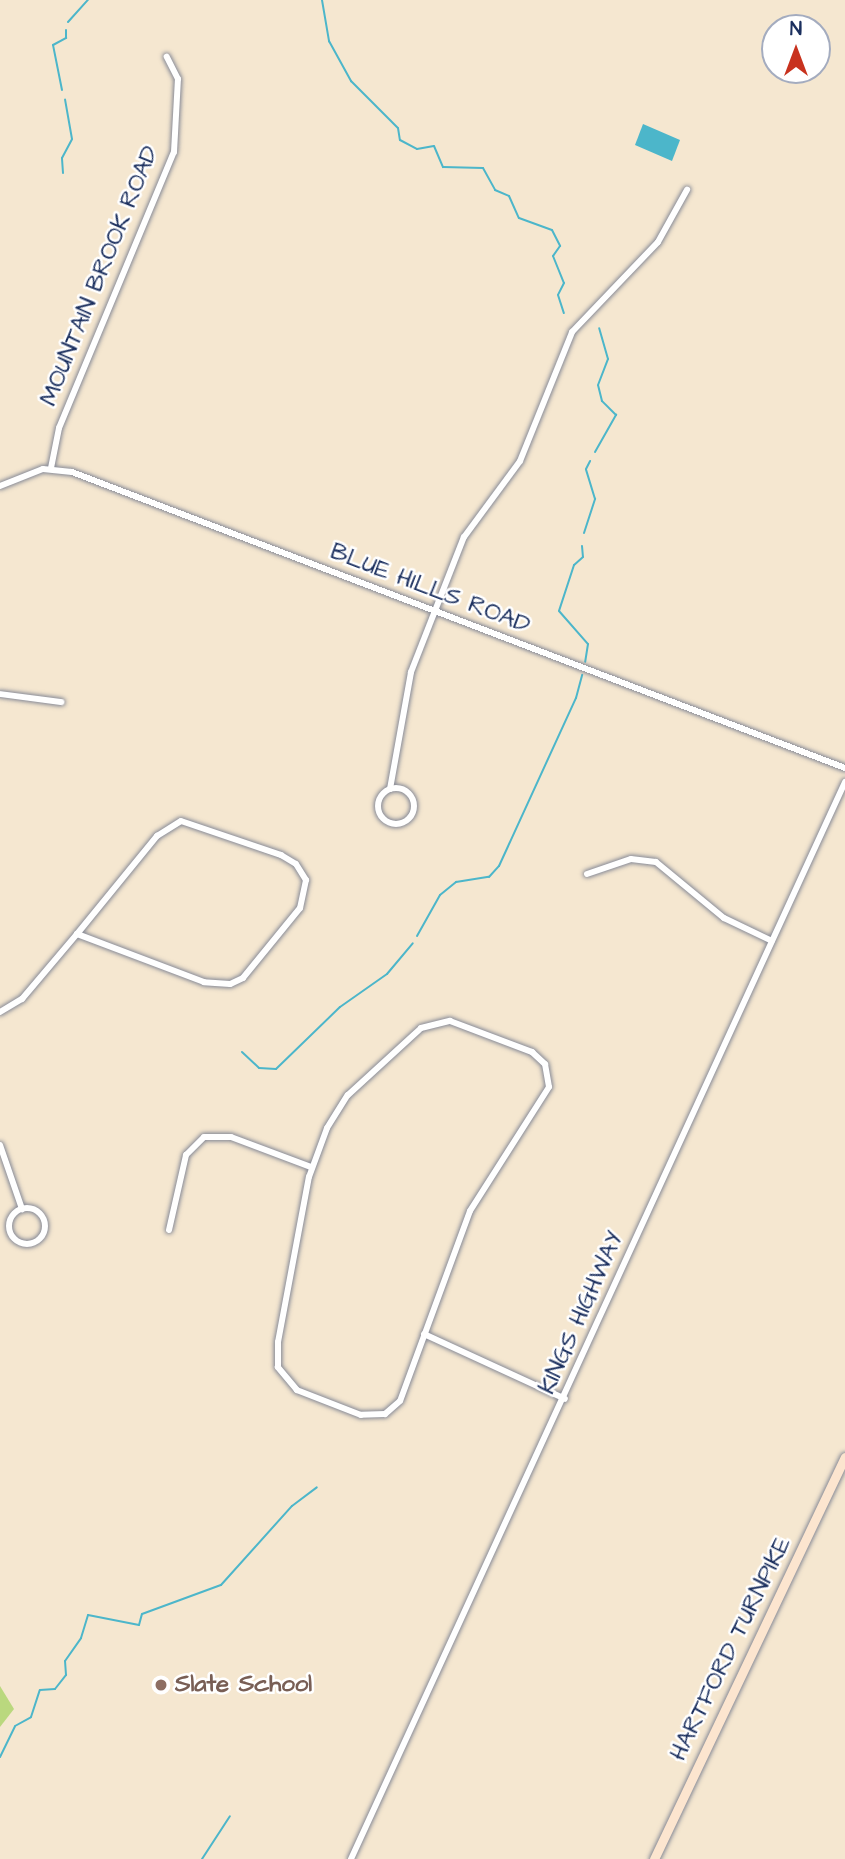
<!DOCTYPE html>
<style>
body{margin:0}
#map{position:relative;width:845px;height:1859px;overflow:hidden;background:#f5e7d0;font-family:"Architects Daughter",sans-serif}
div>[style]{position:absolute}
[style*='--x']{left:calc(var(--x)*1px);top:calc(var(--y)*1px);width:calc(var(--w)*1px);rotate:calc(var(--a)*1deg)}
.green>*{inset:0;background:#bad87e}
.water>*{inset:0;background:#4cb6ca}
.stream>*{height:2px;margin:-1px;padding:0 1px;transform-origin:1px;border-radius:1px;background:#4cb6ca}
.roads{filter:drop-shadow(0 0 2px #888b97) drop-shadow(0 0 2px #888b97)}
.street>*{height:6px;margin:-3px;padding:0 3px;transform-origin:3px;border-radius:3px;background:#fff}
.street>.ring{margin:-3px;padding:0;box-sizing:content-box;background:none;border:6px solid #fff;border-radius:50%}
.secondary>*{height:9px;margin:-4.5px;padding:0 4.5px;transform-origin:4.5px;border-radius:4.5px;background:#fce5cf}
.dots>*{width:19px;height:19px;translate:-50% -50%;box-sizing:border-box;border:4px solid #fff;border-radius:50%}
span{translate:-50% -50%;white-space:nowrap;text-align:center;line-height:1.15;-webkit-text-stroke:5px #fff;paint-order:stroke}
.street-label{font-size:24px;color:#1b2f5e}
.education-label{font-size:24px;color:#785e54;font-weight:700}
.left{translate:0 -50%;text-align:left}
.north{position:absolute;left:761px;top:14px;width:70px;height:70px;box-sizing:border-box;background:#fff;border:2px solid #a4acbf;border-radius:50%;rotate:0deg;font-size:19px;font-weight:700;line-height:28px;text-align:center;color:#1b2f5e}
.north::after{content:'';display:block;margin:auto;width:24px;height:32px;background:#c8321e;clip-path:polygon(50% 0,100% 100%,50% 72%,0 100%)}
</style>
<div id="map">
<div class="green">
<div style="clip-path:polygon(0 1686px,14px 1709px,0 1727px)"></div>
</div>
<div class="water">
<div style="clip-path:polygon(643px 124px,680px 140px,672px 161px,635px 145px)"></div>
</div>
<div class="stream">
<div style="--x:322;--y:0;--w:42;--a:80.3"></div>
<div style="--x:329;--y:41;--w:46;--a:61.2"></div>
<div style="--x:351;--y:81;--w:66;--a:45"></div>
<div style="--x:398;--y:128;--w:12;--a:81"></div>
<div style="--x:400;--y:140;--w:19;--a:28"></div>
<div style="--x:417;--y:149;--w:17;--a:-10"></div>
<div style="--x:434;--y:146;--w:23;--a:67"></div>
<div style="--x:443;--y:167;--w:40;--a:1.4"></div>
<div style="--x:483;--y:168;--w:25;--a:61"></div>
<div style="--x:495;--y:190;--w:15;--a:23"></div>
<div style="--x:509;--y:196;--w:24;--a:66"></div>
<div style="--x:519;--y:218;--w:35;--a:20"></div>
<div style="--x:552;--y:230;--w:18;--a:63"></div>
<div style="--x:560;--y:246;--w:12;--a:125"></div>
<div style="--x:553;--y:256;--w:29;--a:68"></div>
<div style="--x:564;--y:283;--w:13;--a:117"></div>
<div style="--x:558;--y:295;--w:19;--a:72"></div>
<div style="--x:68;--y:22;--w:30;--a:-48"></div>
<div style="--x:62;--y:90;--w:46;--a:-101.3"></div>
<div style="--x:53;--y:45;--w:15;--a:-28"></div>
<div style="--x:66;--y:38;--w:8;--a:-90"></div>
<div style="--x:63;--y:173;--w:15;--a:-94"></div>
<div style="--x:62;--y:158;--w:21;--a:-62"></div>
<div style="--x:72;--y:139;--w:40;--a:-100"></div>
<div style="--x:595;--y:452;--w:43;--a:-60.4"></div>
<div style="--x:616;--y:415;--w:20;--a:-135"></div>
<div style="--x:602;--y:401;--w:16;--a:-104"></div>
<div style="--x:598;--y:385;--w:28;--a:-69"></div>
<div style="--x:608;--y:359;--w:32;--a:-106"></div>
<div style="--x:584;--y:533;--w:36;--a:-72"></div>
<div style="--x:595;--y:499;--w:31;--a:-107"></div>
<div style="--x:586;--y:469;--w:9;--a:-63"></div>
<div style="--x:582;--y:546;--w:11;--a:85"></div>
<div style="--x:583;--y:557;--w:12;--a:138"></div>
<div style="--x:574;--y:565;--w:48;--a:108.1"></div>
<div style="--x:559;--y:611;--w:44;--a:48.7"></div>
<div style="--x:588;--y:644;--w:18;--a:99"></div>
<div style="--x:417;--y:936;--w:47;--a:-60.7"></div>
<div style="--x:440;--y:895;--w:21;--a:-39"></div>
<div style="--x:456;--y:882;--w:33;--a:-9"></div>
<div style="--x:489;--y:877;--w:15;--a:-48"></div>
<div style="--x:499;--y:866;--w:185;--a:-65.4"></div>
<div style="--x:576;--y:698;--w:24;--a:-75"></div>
<div style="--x:242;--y:1052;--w:23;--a:43"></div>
<div style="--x:259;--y:1068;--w:17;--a:3"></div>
<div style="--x:276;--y:1069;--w:89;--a:-44.1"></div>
<div style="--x:340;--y:1007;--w:57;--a:-35.1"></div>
<div style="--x:387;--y:974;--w:40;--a:-50"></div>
<div style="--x:0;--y:1757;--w:34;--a:-64"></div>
<div style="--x:15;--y:1726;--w:18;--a:-29"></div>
<div style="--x:31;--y:1717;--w:28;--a:-72"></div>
<div style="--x:40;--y:1690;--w:15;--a:-4"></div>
<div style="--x:55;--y:1689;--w:18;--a:-52"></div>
<div style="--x:66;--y:1675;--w:14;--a:-94"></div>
<div style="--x:65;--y:1661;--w:28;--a:-55"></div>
<div style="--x:81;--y:1638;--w:24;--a:-73"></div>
<div style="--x:88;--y:1615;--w:52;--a:11.1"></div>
<div style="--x:139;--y:1625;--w:11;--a:-75"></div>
<div style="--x:142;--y:1614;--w:84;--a:-20.2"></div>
<div style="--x:221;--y:1585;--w:106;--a:-48.1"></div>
<div style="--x:292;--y:1506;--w:31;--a:-37"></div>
<div style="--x:202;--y:1859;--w:51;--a:-56.9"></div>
</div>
<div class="roads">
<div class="street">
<div style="--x:51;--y:468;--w:41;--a:-78.7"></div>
<div style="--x:59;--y:428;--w:299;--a:-67.4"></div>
<div style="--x:174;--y:152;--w:73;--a:-86.9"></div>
<div style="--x:178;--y:79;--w:25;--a:-117"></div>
<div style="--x:0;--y:486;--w:46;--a:-21.6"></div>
<div style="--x:43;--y:469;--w:29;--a:6"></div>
<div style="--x:72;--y:472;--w:828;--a:20.95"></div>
<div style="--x:0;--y:694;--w:62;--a:7.5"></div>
<div class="ring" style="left:378px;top:788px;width:30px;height:30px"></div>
<div style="--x:390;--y:789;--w:119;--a:-79.8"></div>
<div style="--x:411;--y:672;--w:145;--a:-68.6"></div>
<div style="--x:464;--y:537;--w:94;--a:-53.6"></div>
<div style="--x:520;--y:461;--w:139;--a:-68"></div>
<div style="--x:572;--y:332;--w:124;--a:-46.3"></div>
<div style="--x:658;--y:242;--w:60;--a:-60.9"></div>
<div style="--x:181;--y:821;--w:106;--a:18.8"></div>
<div style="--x:281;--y:855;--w:17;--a:31"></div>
<div style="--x:296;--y:864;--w:19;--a:58"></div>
<div style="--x:306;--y:880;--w:29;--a:102"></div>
<div style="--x:300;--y:908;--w:90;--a:129.2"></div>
<div style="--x:243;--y:978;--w:14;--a:155"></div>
<div style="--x:230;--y:984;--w:26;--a:-176"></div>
<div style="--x:204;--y:982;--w:136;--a:-159.3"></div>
<div style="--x:77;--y:934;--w:127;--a:-50.8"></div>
<div style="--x:157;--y:836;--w:28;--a:-32"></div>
<div style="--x:587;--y:874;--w:46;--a:-18.8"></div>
<div style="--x:631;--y:859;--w:25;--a:7"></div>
<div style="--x:656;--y:862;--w:88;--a:39.5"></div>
<div style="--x:724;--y:918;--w:53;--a:25.6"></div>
<div style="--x:0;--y:1012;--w:26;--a:-31"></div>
<div style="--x:22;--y:999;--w:85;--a:-49.8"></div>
<div style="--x:450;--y:1021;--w:88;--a:20.7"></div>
<div style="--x:532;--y:1052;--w:18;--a:43"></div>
<div style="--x:545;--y:1064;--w:23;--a:80"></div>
<div style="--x:549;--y:1087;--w:147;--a:122.5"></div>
<div style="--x:470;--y:1211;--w:202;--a:110.2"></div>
<div style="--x:400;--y:1401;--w:20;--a:139"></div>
<div style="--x:385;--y:1414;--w:24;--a:178"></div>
<div style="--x:361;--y:1415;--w:69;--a:-158.7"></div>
<div style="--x:297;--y:1390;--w:30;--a:-130"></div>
<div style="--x:278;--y:1367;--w:25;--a:-90"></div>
<div style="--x:278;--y:1342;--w:168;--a:-79.4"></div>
<div style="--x:309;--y:1177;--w:52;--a:-69.8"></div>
<div style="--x:327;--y:1128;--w:39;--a:-58"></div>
<div style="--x:348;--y:1095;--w:99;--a:-42.5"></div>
<div style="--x:421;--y:1028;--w:30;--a:-14"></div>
<div style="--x:0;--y:1145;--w:68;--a:71"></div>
<div class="ring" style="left:9px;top:1208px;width:30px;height:30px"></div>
<div style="--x:169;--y:1230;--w:77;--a:-77.2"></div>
<div style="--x:186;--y:1155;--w:25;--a:-45"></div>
<div style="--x:204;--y:1137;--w:27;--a:0"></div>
<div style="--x:231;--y:1137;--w:85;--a:20.6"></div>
<div style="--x:424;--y:1334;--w:155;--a:24.7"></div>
<div style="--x:351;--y:1859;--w:1185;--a:-65.36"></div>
</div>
<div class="secondary">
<div style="--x:654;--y:1859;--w:445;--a:-64.6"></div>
</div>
</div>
<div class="dots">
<div style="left:161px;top:1685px;background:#8d6e63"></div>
</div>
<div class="street-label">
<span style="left:100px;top:276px;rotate:-68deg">MOUNTAIN BROOK ROAD</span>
<span style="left:430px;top:589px;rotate:21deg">BLUE HILLS ROAD</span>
<span style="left:582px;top:1313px;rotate:-66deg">KINGS HIGHWAY</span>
<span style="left:731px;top:1649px;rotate:-64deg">HARTFORD TURNPIKE</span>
</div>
<div class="education-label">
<span class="left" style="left:175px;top:1685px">Slate School</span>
</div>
<div class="north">N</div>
</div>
